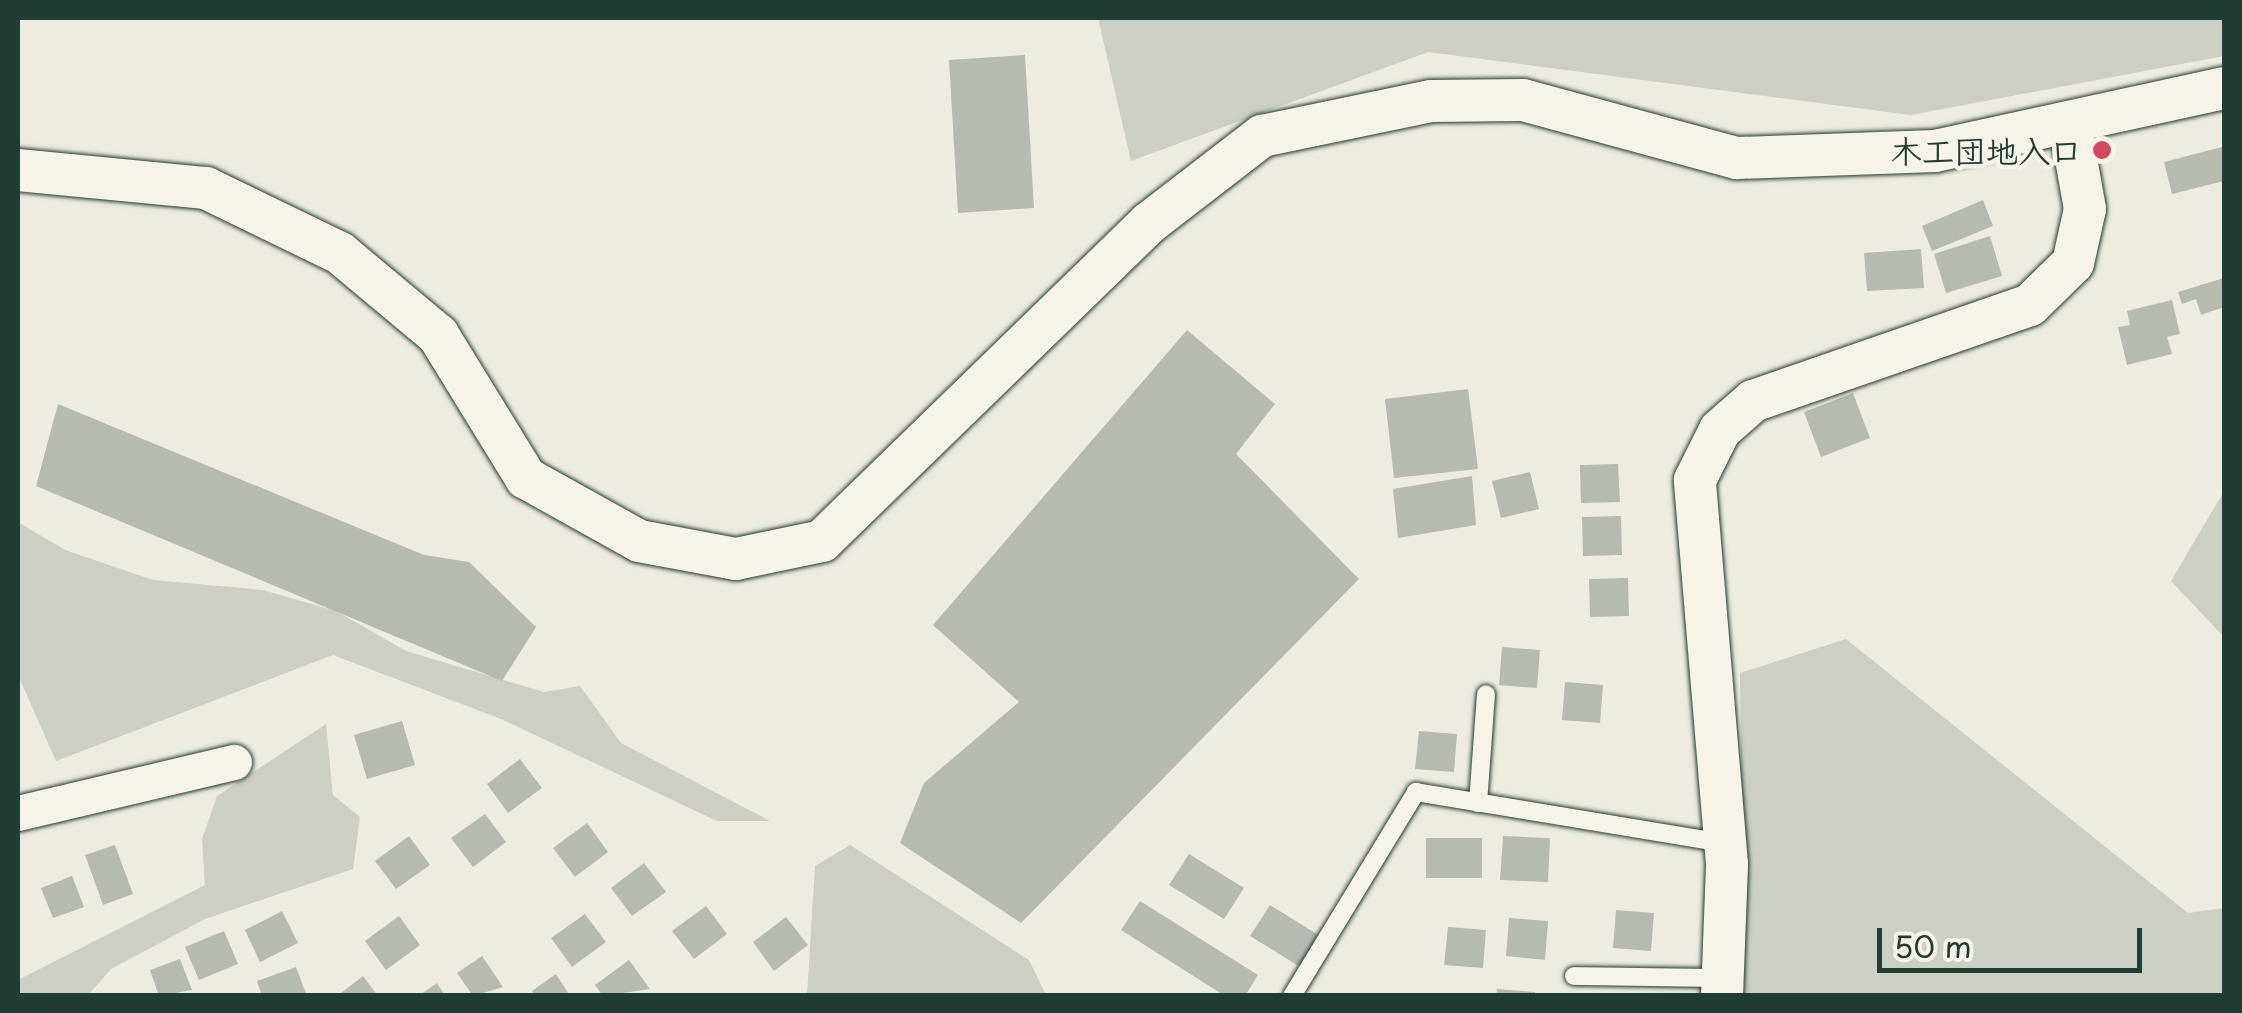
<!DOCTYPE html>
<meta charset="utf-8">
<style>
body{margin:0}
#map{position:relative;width:2242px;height:1013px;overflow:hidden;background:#eeece1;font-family:"Playpen Sans","Klee One",sans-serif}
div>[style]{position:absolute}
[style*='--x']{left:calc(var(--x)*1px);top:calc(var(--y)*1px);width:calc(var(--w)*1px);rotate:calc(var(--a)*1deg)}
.green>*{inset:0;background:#cccfc4}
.building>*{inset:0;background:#b5bbb0}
.roads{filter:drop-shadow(0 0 2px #1f3d34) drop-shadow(0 0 2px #1f3d34)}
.service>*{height:18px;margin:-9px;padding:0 9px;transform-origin:9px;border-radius:9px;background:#f7f3e8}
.minor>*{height:35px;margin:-17.5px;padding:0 17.5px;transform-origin:17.5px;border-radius:17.5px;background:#f7f3e8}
.tertiary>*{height:42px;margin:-21px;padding:0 21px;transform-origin:21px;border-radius:21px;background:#f7f3e8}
.dots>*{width:28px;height:28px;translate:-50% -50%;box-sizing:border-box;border:5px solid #f7f3e8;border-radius:50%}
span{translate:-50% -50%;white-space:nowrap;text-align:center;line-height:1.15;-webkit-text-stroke:9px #f7f3e8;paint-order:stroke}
.poi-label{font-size:32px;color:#1f3d34;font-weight:700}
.right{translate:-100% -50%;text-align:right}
.frame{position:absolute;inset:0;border:20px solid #1f3d34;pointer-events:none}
.scale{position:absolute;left:1877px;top:928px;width:265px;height:45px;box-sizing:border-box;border:5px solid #1f3d34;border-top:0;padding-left:12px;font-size:30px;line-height:35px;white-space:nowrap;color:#1f3d34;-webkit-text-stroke:8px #f7f3e8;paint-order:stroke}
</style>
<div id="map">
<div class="green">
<div style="clip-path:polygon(1098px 18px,2224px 18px,2224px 56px,1911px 115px,1428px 52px,1131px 161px)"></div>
<div style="clip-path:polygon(2224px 491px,2224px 637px,2171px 581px)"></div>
<div style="clip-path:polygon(18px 522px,65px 550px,153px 580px,263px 590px,336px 611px,406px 651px,544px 692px,580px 686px,621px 743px,770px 821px,717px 821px,501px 719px,333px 655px,56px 761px,18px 675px)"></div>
<div style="clip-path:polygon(1846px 639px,2188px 913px,2224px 908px,2224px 995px,1744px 995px,1740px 673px)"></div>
<div style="clip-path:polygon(326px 724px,333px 795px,360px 817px,353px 869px,205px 919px,111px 969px,88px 995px,18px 995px,18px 980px,205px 885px,202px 839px,217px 796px)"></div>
<div style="clip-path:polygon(850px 845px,1029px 960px,1046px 995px,807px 995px,815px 866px)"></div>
</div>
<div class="building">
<div style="clip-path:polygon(1025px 55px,1034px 208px,958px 213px,949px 60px)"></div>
<div style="clip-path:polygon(2222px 147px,2224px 181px,2172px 194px,2164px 162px)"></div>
<div style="clip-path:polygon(1983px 200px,1993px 226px,1932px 251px,1922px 226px)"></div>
<div style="clip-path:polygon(1990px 236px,2002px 276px,1946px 293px,1934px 254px)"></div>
<div style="clip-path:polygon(1921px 249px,1924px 288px,1867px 291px,1864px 253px)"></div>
<div style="clip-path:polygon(2224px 278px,2224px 307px,2201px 315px,2196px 299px,2182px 304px,2178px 292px)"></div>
<div style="clip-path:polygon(2172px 300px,2180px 334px,2167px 337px,2172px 354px,2127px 365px,2118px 327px,2130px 325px,2127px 311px)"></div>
<div style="clip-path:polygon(1187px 330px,1275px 404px,1236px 454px,1359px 579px,1021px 923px,900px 843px,924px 783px,1019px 702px,933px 625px)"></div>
<div style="clip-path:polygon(1468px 389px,1478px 469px,1394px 478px,1385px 399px)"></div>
<div style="clip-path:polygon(1853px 393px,1870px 438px,1821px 457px,1804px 412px)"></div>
<div style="clip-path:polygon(58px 404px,424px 555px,469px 562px,536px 627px,502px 681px,36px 486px)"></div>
<div style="clip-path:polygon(1618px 464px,1620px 502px,1581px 503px,1580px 465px)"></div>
<div style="clip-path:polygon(1530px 472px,1539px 509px,1501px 518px,1492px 481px)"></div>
<div style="clip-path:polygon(1472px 476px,1476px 525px,1398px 538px,1393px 489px)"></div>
<div style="clip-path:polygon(1621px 516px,1622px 555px,1583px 556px,1582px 517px)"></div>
<div style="clip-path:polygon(1628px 578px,1629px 616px,1590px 617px,1589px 579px)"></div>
<div style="clip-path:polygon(1502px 647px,1540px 650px,1537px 688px,1499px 685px)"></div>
<div style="clip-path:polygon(1565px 682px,1603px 685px,1600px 723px,1562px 720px)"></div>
<div style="clip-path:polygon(402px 721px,415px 765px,367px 779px,354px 735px)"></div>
<div style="clip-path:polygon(1419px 731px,1457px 734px,1454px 772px,1415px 769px)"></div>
<div style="clip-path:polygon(520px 759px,542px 788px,508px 813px,487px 784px)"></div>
<div style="clip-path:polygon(485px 814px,506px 842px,473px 867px,451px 838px)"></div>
<div style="clip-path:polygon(587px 823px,608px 852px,575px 877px,553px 848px)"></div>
<div style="clip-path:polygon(409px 836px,430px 865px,396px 889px,375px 861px)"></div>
<div style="clip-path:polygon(1503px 836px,1550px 838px,1548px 882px,1500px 880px)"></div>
<div style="clip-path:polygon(1426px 838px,1482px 838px,1482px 878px,1426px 878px)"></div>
<div style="clip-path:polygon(115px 845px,133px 894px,103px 905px,85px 855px)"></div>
<div style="clip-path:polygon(1189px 854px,1244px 888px,1224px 919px,1169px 885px)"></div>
<div style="clip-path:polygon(644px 863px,666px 892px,632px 916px,611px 888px)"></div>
<div style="clip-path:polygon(72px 876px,84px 907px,53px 918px,41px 888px)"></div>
<div style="clip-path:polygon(1140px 901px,1258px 975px,1245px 996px,1225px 996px,1121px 930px)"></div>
<div style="clip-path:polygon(1270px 905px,1325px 939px,1305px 970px,1250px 936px)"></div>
<div style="clip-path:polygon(706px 906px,727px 934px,694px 959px,672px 931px)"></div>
<div style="clip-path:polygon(1616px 910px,1654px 913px,1651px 951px,1613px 948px)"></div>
<div style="clip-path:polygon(282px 911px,298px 943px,260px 962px,245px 930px)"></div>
<div style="clip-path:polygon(585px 914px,606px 942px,572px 967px,551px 938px)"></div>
<div style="clip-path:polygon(399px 916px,420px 945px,386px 970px,365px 941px)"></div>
<div style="clip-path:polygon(786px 917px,808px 945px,774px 971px,753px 942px)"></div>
<div style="clip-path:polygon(1509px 918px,1548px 921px,1545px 960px,1506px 956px)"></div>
<div style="clip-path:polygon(1448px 927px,1486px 930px,1483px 968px,1444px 965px)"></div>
<div style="clip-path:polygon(224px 931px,238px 964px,199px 980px,185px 947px)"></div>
<div style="clip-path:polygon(482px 956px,503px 987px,473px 996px,457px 973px)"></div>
<div style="clip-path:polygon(180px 959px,192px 990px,159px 996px,150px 970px)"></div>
<div style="clip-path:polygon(629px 960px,650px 989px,603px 996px,595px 985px)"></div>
<div style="clip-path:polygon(296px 967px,307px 996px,262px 996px,257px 981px)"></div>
<div style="clip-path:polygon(556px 974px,570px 996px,535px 996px,532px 991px)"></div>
<div style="clip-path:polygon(363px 976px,378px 996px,337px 996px)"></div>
<div style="clip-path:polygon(437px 983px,445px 996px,418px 996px)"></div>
<div style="clip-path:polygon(1497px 989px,1535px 992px,1535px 996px,1496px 996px)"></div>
</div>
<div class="roads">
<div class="service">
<div style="--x:1478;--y:803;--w:109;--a:-85.8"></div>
<div style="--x:1574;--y:976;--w:149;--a:0.8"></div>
<div style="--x:1292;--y:996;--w:239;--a:-58.7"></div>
<div style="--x:1416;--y:792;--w:311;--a:9.4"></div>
</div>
<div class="minor">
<div style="--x:18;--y:813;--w:222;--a:-13.3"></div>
</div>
<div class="tertiary">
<div style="--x:18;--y:170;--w:189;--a:5.5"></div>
<div style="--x:206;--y:188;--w:149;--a:25.9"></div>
<div style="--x:340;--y:253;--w:128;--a:39.9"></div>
<div style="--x:438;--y:335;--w:168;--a:58.4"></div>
<div style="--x:526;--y:478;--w:129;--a:29.1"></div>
<div style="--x:639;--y:541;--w:99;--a:10.5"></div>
<div style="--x:736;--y:559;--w:88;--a:-11.8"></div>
<div style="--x:822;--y:541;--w:456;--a:-44.2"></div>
<div style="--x:1149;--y:223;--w:143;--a:-37.6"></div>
<div style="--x:1262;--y:136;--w:173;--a:-11.7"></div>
<div style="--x:1431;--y:101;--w:92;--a:-0.6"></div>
<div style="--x:1523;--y:100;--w:222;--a:15.2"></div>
<div style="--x:1737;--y:158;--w:198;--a:-2"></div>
<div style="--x:1935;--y:151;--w:296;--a:-12.3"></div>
<div style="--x:1722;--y:996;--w:132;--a:-87.8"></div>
<div style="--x:1727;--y:864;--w:385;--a:-94.8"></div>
<div style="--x:1695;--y:480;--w:56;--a:-63.4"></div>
<div style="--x:1720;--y:430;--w:44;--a:-41.3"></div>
<div style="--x:1753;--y:401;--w:293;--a:-19.1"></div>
<div style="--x:2030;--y:305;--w:60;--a:-44.3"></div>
<div style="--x:2073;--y:263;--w:55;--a:-77.5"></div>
<div style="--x:2085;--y:209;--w:85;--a:-100.1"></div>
</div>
</div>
<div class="dots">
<div style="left:2102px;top:150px;background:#d1495b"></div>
</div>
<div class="poi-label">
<span class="right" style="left:2082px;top:150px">木工団地入口</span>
</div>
<div class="frame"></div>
<div class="scale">50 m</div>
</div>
